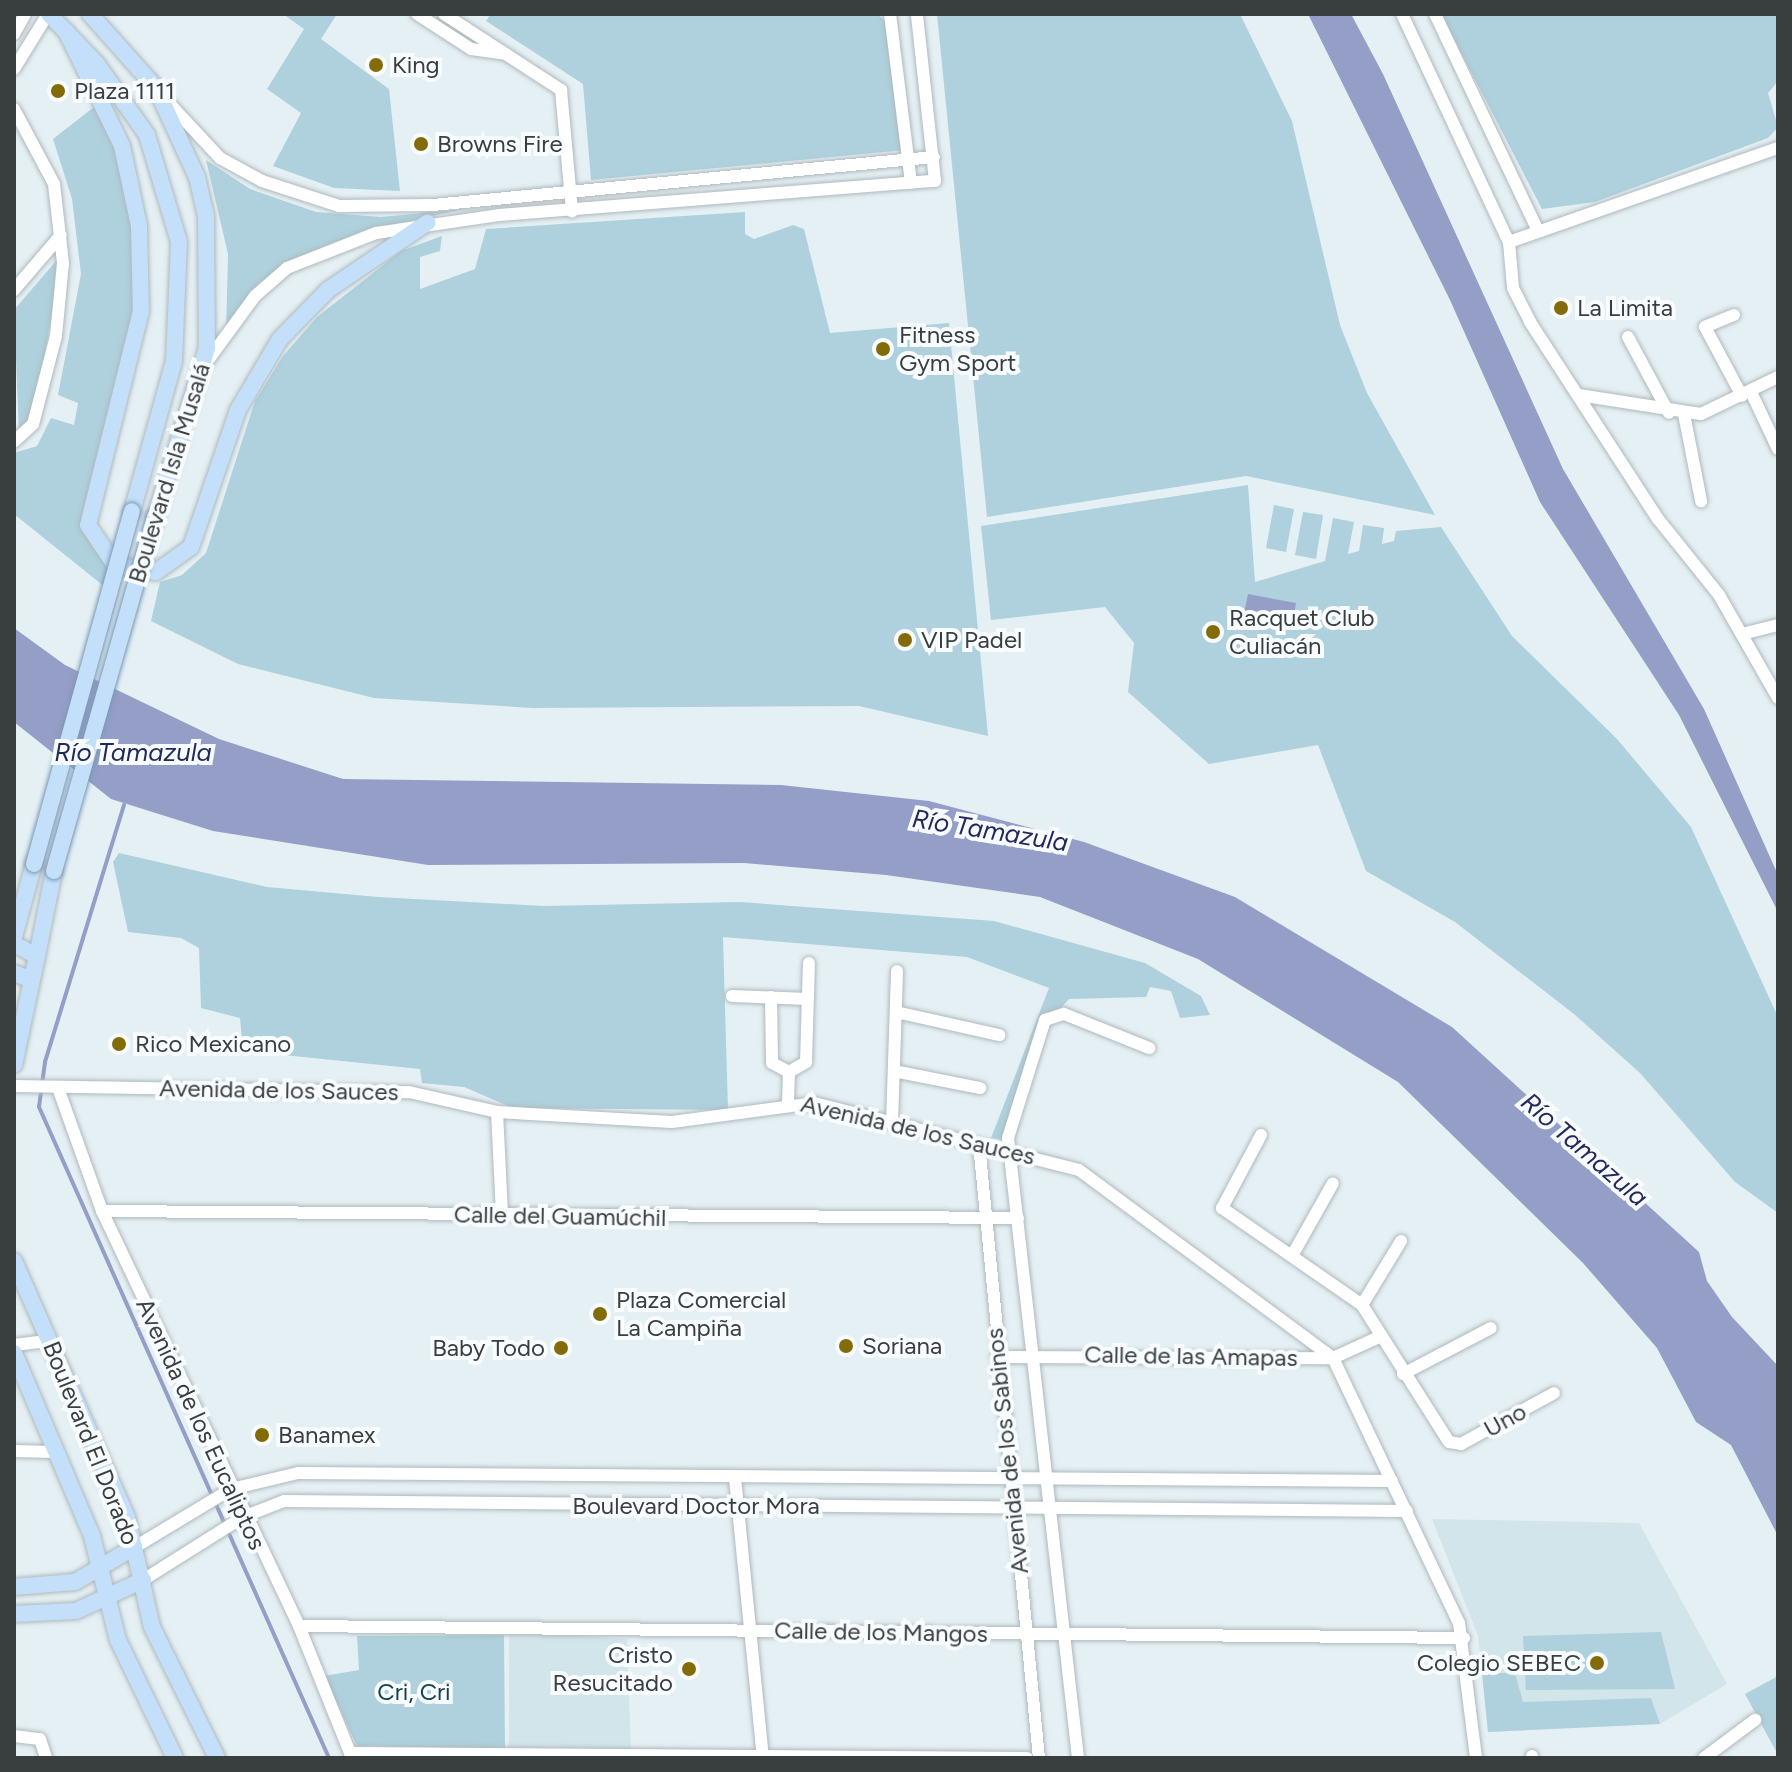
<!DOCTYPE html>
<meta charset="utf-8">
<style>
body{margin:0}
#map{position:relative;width:1792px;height:1772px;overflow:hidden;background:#e5f0f4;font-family:Figtree,sans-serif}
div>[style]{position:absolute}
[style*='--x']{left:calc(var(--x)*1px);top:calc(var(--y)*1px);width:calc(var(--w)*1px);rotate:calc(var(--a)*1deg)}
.built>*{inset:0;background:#d2e5eb}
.green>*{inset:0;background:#aed1dd}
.water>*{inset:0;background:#949ec7}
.stream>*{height:4px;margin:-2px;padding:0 2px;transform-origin:2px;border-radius:2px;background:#949ec7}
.roads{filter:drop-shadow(0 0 2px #afb9bd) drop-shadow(0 0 2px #afb9bd)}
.minor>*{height:12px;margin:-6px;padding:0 6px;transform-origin:6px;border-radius:6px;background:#fff}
.major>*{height:16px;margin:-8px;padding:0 8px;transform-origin:8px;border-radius:8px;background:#c4dff9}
.bridges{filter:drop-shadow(0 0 2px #7a99b5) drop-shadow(0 0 2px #7a99b5)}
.major-bridge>*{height:16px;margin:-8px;padding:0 8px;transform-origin:8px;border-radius:8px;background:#c4dff9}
.dots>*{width:22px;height:22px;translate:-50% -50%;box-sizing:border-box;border:4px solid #f8fcfe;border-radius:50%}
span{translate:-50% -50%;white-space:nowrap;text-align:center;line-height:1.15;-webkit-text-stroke:8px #f8fcfe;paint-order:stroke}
.poi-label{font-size:24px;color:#393e3f}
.left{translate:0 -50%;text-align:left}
.right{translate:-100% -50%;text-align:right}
.street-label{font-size:24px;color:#393e3f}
.park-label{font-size:24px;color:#12414f}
.water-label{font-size:26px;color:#22295d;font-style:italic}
.frame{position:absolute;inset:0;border:16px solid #393e3f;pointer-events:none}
</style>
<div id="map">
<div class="built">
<div style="clip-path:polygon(1432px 1519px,1639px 1523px,1727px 1684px,1660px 1724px,1488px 1732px,1478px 1636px)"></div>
<div style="clip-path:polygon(509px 1631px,627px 1639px,631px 1750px,509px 1747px)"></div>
</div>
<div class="green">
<div style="clip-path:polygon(283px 14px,337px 14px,321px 39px,389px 89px,400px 191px,334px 188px,273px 166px,301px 113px,267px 89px,304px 29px)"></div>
<div style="clip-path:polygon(491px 14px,878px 14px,889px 26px,905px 150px,591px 180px,583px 84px,486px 21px)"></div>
<div style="clip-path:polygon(937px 14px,1240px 14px,1292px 121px,1340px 325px,1367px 393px,1435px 515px,1246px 476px,987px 517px)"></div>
<div style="clip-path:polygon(1441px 14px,1778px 14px,1778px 81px,1768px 93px,1778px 127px,1768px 138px,1595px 202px,1542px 209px)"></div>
<div style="clip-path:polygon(94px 107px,115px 143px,134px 214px,138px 290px,87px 534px,111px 570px,105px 587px,14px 514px,14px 453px,37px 446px,51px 418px,74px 425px,78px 403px,58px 395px,81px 274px,72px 199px,53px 139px)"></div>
<div style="clip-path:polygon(206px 160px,250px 189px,316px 212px,381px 217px,465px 209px,363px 231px,316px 250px,295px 261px,226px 333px,228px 254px)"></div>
<div style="clip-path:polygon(745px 212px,745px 234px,754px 239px,793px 225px,804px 229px,830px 333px,949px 323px,988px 736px,859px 706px,532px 708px,374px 698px,238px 664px,151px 621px,160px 582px,182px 575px,206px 553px,255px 401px,283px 356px,317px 317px,401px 251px,442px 236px,440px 251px,420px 257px,420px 289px,475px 269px,486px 229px)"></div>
<div style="clip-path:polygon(62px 254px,35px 412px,19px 434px,14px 310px)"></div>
<div style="clip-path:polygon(1248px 485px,1255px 582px,1325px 561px,1333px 518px,1354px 522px,1348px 554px,1359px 551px,1363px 525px,1384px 528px,1382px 544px,1394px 541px,1396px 531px,1441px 527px,1512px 636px,1617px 739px,1691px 827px,1778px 1017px,1778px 1213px,1735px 1182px,1640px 1073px,1574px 1014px,1455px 922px,1366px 871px,1318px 745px,1209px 764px,1128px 692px,1134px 643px,1105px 607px,991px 620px,981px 526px)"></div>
<div style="clip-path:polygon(1274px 505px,1294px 509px,1286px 552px,1266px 548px)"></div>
<div style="clip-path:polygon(1303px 512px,1323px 515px,1316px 559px,1295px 555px)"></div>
<div style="clip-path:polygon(119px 853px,267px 887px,378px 897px,543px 906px,740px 902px,994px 921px,1145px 963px,1201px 996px,1210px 1015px,1180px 1018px,1171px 991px,1150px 987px,1146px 997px,1069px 999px,1051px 1019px,1004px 1140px,991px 1138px,1049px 988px,967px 957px,723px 937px,728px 1110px,513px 1108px,464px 1087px,422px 1083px,420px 1069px,243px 1051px,240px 1018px,201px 1008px,199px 948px,181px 938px,128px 932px,113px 862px)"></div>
<div style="clip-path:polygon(1661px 1632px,1675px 1689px,1526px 1690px,1523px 1636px)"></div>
<div style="clip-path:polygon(504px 1635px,505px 1749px,357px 1746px,324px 1676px,359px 1670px,357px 1636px)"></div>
<div style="clip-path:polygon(1482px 1673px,1515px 1673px,1523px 1702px,1651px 1698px,1660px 1724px,1488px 1732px)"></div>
<div style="clip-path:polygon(1778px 1676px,1778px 1755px,1745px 1694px)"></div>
</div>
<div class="water">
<div style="clip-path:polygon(1308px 14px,1351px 14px,1383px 74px,1563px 469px,1704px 709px,1778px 875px,1778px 912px,1679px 715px,1540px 502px,1450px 300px)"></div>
<div style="clip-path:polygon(1248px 594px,1296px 603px,1292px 628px,1243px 619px)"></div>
<div style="clip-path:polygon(14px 628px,65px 665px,219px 739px,343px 779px,781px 785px,929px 801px,1084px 842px,1235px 897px,1452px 1027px,1699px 1252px,1707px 1281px,1732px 1317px,1778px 1366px,1778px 1536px,1731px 1445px,1696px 1422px,1657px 1348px,1583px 1263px,1398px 1082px,1198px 959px,1040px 897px,886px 875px,744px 863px,428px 865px,213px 831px,111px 799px,14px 722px)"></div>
</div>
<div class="stream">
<div style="--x:124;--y:805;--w:269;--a:107.1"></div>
<div style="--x:45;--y:1062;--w:45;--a:97.6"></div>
<div style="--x:39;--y:1107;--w:713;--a:65.99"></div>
</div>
<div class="roads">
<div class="minor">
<div style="--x:417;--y:14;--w:64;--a:32.9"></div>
<div style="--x:471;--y:49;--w:35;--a:8"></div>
<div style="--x:444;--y:14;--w:140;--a:33"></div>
<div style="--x:561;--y:90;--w:122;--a:84.8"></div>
<div style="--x:890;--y:14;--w:170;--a:82.9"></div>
<div style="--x:1402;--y:14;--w:252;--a:64.9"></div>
<div style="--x:1509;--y:242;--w:46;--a:85"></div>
<div style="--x:1513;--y:288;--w:38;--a:63"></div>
<div style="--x:1530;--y:322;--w:235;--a:57"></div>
<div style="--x:1658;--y:519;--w:97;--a:51.2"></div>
<div style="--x:1719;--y:595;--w:119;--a:60.2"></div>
<div style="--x:1435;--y:14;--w:240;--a:64.6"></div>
<div style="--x:14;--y:34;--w:23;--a:-61"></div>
<div style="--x:14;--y:69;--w:65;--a:-58.3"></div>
<div style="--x:167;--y:101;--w:78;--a:47.1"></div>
<div style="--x:220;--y:158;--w:48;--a:28.7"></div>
<div style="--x:262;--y:181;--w:81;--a:18"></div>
<div style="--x:339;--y:206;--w:94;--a:-0.6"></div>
<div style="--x:433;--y:205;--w:503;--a:-5.47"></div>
<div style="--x:14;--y:109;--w:85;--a:61.9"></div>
<div style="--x:54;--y:184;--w:80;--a:83.5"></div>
<div style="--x:63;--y:263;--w:73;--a:95.5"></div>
<div style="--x:56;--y:336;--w:91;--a:104.6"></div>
<div style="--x:33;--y:424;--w:26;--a:137"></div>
<div style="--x:1509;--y:242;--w:285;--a:-19.3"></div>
<div style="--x:14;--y:290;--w:72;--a:-49.5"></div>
<div style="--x:1734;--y:315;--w:31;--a:158"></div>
<div style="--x:1705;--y:327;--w:78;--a:61.8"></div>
<div style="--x:1628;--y:337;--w:86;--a:61.7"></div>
<div style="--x:206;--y:363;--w:83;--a:-53.8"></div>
<div style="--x:255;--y:296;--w:43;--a:-41.2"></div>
<div style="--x:287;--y:268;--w:96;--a:-21.5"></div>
<div style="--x:376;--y:233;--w:124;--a:-8.3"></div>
<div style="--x:499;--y:215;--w:437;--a:-4.5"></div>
<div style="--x:935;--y:181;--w:168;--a:-96.2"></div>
<div style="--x:1751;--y:392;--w:63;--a:64.7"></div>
<div style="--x:1579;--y:395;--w:123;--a:8.9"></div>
<div style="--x:1701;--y:414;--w:85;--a:-25.7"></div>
<div style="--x:1684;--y:414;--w:89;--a:78.9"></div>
<div style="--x:1742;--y:634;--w:37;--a:-14"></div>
<div style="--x:732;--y:996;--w:76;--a:2.3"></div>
<div style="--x:771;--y:997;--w:66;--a:89.1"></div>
<div style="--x:772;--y:1063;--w:19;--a:28"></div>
<div style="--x:896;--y:1012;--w:106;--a:12.6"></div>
<div style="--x:894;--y:1071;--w:88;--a:11.2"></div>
<div style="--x:14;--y:1086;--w:395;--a:0.9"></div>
<div style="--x:409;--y:1092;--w:90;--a:12.8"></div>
<div style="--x:497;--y:1112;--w:175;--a:3.3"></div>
<div style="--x:672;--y:1122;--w:143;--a:-7.6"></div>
<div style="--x:814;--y:1103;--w:273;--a:14.2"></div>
<div style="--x:1079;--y:1170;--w:316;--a:36.5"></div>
<div style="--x:1333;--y:1358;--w:293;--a:64.6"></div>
<div style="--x:1459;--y:1623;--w:136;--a:82.8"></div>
<div style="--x:58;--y:1088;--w:131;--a:70.3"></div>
<div style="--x:102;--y:1211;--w:459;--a:64.6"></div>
<div style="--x:299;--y:1626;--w:142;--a:68.1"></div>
<div style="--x:788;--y:1101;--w:29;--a:-88"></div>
<div style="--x:789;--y:1072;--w:20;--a:-30"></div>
<div style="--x:806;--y:1062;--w:99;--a:-88.3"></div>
<div style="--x:497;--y:1112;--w:103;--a:87.2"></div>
<div style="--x:892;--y:1123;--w:152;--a:-88.1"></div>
<div style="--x:1261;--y:1135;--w:83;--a:118.1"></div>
<div style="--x:1222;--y:1208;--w:170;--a:34.7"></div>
<div style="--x:1362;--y:1305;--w:162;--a:57.6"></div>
<div style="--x:1449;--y:1442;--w:12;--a:9"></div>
<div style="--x:1461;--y:1444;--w:106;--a:-28.7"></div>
<div style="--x:979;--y:1144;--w:617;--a:84.42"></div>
<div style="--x:102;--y:1211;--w:916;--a:0.44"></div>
<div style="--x:1293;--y:1254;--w:81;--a:-60.6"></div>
<div style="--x:1362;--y:1305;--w:75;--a:-58.6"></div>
<div style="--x:14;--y:1345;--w:35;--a:-7"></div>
<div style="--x:997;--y:1357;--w:336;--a:0.2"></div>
<div style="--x:1333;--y:1358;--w:53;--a:-24.6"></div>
<div style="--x:1403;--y:1374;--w:99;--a:-27.6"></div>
<div style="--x:14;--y:1451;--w:41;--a:1.4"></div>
<div style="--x:735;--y:1478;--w:281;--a:84.3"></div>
<div style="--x:135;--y:1547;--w:112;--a:-31.1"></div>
<div style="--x:231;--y:1489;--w:69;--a:-13.4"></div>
<div style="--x:298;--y:1473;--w:1094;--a:0.42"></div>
<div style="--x:143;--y:1580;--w:118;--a:-32.2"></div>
<div style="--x:243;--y:1517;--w:44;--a:-21.3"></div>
<div style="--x:284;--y:1501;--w:1123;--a:0.51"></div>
<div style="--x:299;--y:1626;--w:1165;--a:0.59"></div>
<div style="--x:14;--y:1736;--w:26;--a:7"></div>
<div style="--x:40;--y:1739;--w:20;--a:72"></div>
<div style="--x:350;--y:1753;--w:677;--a:0.42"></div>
<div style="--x:1532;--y:1756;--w:2;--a:90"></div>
<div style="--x:1078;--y:1758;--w:624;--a:-96.44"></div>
<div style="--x:1008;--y:1138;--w:124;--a:-72.6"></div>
<div style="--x:1045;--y:1020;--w:20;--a:-18"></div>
<div style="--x:1064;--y:1014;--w:92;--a:21.8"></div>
<div style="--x:1704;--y:1758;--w:64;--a:-36.7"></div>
</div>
<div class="major">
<div style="--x:49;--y:14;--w:69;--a:46.2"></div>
<div style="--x:97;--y:64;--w:87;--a:54.8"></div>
<div style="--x:147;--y:135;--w:112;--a:73.3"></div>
<div style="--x:179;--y:242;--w:119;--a:92.4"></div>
<div style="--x:174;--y:361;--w:156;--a:105.6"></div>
<div style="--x:90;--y:14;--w:99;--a:48.3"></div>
<div style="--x:156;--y:88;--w:98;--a:65.3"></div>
<div style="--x:197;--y:177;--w:40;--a:77"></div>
<div style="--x:206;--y:216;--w:132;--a:89.6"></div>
<div style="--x:207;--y:348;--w:177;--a:107.1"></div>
<div style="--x:66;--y:31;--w:128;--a:64"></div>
<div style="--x:122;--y:146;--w:82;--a:78"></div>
<div style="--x:139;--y:226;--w:85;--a:88.7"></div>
<div style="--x:141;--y:311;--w:220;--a:103.9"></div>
<div style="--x:88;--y:525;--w:48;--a:56"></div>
<div style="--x:115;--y:565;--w:42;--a:9.7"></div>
<div style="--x:156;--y:572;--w:43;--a:-35.5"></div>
<div style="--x:191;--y:547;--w:145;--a:-71.1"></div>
<div style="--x:238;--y:410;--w:82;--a:-59.4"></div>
<div style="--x:280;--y:339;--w:69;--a:-45.6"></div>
<div style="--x:328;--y:290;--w:120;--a:-34.1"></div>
<div style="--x:14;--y:937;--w:76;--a:-74.7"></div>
<div style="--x:14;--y:944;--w:26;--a:28"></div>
<div style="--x:37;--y:956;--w:111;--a:101.9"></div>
<div style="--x:37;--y:956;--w:87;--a:-78.7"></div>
<div style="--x:14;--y:973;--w:19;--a:21"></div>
<div style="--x:14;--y:1261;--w:280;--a:66.2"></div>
<div style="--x:127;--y:1517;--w:113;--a:77.2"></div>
<div style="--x:152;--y:1627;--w:146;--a:63.6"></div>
<div style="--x:14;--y:1353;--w:199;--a:66.9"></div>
<div style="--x:92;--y:1536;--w:107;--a:76"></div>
<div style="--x:118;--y:1640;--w:131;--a:64.2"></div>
<div style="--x:14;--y:1587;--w:61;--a:-4.7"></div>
<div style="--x:75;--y:1582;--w:69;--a:-30.3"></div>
<div style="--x:14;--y:1614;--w:62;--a:-2.8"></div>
<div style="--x:76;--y:1611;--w:74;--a:-24.8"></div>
</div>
</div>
<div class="bridges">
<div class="major-bridge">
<div style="--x:34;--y:864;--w:366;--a:-74.5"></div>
<div style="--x:54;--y:871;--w:368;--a:-74.1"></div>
</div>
</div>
<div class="dots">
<div style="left:376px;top:65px;background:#836c08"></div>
<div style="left:58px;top:91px;background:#836c08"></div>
<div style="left:421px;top:144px;background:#836c08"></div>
<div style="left:1561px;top:308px;background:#836c08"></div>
<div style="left:883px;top:349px;background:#836c08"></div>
<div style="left:1213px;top:632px;background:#836c08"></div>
<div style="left:905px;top:640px;background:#836c08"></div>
<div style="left:119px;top:1044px;background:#836c08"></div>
<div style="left:600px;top:1314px;background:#836c08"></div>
<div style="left:846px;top:1346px;background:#836c08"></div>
<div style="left:561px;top:1348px;background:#836c08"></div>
<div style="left:262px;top:1435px;background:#836c08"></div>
<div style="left:1597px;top:1663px;background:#836c08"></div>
<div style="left:689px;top:1669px;background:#836c08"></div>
</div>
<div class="poi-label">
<span class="left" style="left:392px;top:65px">King</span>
<span class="left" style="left:74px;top:91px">Plaza 1111</span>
<span class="left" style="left:437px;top:144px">Browns Fire</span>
<span class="left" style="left:1577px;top:308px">La Limita</span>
<span class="left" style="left:899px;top:349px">Fitness<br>Gym Sport</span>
<span class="left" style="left:1229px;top:632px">Racquet Club<br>Culiacán</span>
<span class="left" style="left:921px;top:640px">VIP Padel</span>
<span class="left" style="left:135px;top:1044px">Rico Mexicano</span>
<span class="left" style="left:616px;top:1314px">Plaza Comercial<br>La Campiña</span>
<span class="left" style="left:862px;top:1346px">Soriana</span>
<span class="right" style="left:545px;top:1348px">Baby Todo</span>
<span class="left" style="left:278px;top:1435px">Banamex</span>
<span class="right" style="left:673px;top:1669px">Cristo<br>Resucitado</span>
<span class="right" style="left:1581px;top:1663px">Colegio SEBEC</span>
</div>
<div class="street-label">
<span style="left:169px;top:473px;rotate:-73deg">Boulevard Isla Musalá</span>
<span style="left:279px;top:1090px;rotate:1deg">Avenida de los Sauces</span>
<span style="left:918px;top:1130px;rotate:13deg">Avenida de los Sauces</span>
<span style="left:560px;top:1216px;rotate:1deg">Calle del Guamúchil</span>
<span style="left:1191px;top:1356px;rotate:1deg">Calle de las Amapas</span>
<span style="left:1505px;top:1420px;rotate:-29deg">Uno</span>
<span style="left:201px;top:1424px;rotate:65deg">Avenida de los Eucaliptos</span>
<span style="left:91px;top:1443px;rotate:68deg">Boulevard El Dorado</span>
<span style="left:1007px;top:1451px;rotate:-96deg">Avenida de los Sabinos</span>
<span style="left:696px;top:1506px">Boulevard Doctor Mora</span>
<span style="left:881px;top:1632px;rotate:1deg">Calle de los Mangos</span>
</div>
<div class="park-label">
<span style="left:414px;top:1692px">Cri, Cri</span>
</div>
<div class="water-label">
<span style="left:133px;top:753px">Río Tamazula</span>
<span style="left:990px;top:831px;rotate:9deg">Río Tamazula</span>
<span style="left:1584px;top:1150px;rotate:41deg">Río Tamazula</span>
</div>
<div class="frame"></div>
</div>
